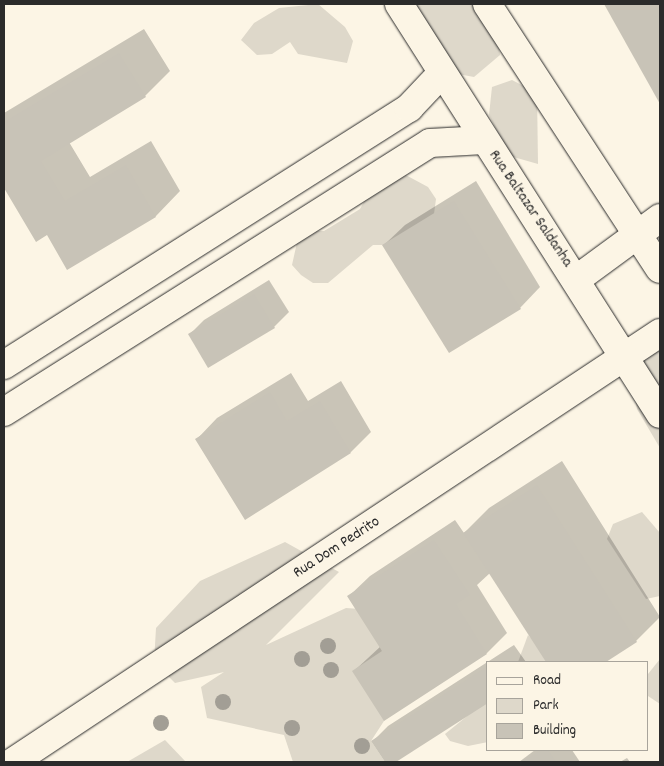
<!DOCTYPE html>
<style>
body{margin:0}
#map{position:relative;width:664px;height:766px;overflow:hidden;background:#fcf5e5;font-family:Dekko,sans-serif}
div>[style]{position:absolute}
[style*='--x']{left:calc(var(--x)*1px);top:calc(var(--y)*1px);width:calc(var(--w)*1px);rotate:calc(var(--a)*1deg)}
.green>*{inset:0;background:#ded8ca}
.shadow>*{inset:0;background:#0003}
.building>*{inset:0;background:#c8c3b7}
.roads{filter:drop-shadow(0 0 1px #2b2b2b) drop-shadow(0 0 1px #2b2b2b)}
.minor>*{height:28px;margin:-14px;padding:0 14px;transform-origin:14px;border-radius:14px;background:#fcf5e5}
.secondary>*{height:28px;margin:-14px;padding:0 14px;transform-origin:14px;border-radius:14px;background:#fcf5e5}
.trees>*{width:16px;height:16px;margin:-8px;border-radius:50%;background:#a29e95}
span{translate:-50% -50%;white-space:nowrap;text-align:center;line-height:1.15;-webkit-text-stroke:4px #fcf5e5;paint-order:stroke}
.street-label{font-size:16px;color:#2b2b2b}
.frame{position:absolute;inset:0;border:5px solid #2b2b2b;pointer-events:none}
.legend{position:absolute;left:486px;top:661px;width:162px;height:90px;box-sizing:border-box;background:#fcf5e5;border:1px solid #a8a49b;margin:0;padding:6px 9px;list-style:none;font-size:15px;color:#2b2b2b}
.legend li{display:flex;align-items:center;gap:10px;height:25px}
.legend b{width:25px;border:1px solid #a8a49b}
</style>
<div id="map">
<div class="green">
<div style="clip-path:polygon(318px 4px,345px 27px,353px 41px,347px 63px,298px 54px,290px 42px,272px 54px,257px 55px,241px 40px,254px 23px,279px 8px)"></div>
<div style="clip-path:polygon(412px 4px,493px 4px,500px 55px,474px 77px,458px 74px)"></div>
<div style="clip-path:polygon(512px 80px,537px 93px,538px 164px,510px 156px,489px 115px,492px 87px)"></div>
<div style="clip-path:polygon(402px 173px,428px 187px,436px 199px,434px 214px,397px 245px,373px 245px,328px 283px,313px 283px,301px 275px,292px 265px,298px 238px,310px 231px,324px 231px,360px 209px,367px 196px)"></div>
<div style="clip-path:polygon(660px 340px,660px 448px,637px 409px,631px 379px,636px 349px)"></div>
<div style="clip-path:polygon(642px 512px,660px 533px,660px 596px,646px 599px,607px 539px,613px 524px)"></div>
<div style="clip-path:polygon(285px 542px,339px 572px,266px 645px,346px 608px,374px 610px,382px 651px,384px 721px,371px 741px,385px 762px,293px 762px,284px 735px,207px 718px,201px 687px,224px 672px,175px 683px,154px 662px,156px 628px,200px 581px)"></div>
<div style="clip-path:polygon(528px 635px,540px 646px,551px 662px,518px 662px)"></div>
<div style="clip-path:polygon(660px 659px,660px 704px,648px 696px,648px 674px)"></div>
<div style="clip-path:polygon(482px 704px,488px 704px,488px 742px,468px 746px,450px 741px,445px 734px)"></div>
<div style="clip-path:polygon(165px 740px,186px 762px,127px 762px)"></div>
</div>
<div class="shadow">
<div style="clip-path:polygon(605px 4px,660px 4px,660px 102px)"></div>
<div style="clip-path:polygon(144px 29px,170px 71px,145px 96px,69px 142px,90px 177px,151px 141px,180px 191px,156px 216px,67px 268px,48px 234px,37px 240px,4px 185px,4px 113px)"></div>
<div style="clip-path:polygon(476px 181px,540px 287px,520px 308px,384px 245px,405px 225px)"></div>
<div style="clip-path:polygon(269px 280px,289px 312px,274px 327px,190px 334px,204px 320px)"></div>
<div style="clip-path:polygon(291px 373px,308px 401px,341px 381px,371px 432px,351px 452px,197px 439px,217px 418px)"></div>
<div style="clip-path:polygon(562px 461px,660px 617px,636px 641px,603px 662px,547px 662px,490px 573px,477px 585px,507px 633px,487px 653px,354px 671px,381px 646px,349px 596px,370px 576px,455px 520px,464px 533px,489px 508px)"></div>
<div style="clip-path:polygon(514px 645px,526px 662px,488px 662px,488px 702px,394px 762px,386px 762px,373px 741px,388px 726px)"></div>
<div style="clip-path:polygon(535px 750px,572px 750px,580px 762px,519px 762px)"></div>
<div style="clip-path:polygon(627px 758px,630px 762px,620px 762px)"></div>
</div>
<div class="building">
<div style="clip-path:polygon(604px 4px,660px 4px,660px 104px)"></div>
<div style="clip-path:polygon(119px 53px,146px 97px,41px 161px,65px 201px,126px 165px,156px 217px,67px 270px,47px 235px,36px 242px,4px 188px,4px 122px)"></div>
<div style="clip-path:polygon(454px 201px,521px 309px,449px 353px,382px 245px)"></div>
<div style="clip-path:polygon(254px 294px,275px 328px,208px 368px,188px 334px)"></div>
<div style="clip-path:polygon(270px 392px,287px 421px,320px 401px,351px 453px,245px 520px,195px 439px)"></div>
<div style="clip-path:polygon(537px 485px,637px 642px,606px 662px,546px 662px,463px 533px)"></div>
<div style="clip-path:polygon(434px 540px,470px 595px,456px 604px,487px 654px,384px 721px,352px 671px,382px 651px,347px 596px)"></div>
<div style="clip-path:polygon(488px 666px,488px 703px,396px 762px,385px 762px,371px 741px)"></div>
<div style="clip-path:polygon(541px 750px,548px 750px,556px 762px,521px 762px)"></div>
</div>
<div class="roads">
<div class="minor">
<div style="--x:577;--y:279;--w:103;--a:-36.3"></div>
<div style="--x:4;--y:365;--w:480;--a:-32.4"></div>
<div style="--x:409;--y:108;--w:47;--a:-46.7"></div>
<div style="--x:4;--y:412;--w:504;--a:-32.27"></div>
<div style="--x:430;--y:143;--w:54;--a:-3.2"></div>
<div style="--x:13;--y:762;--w:776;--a:-33.55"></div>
</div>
<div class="secondary">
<div style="--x:399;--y:4;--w:486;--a:57.5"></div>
<div style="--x:487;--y:4;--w:316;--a:56.9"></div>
</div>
</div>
<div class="trees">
<div style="left:328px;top:646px"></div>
<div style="left:302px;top:659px"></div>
<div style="left:331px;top:670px"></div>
<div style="left:223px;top:702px"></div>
<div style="left:161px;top:723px"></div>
<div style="left:292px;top:728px"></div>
<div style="left:362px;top:746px"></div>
</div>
<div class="street-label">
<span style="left:530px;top:209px;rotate:56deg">Rua Baltazar Saldanha</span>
<span style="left:337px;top:548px;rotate:-33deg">Rua Dom Pedrito</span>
</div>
<div class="frame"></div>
<ul class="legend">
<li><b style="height:6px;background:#fcf5e5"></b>Road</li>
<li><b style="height:14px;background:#ded8ca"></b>Park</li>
<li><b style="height:14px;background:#c8c3b7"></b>Building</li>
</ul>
</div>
